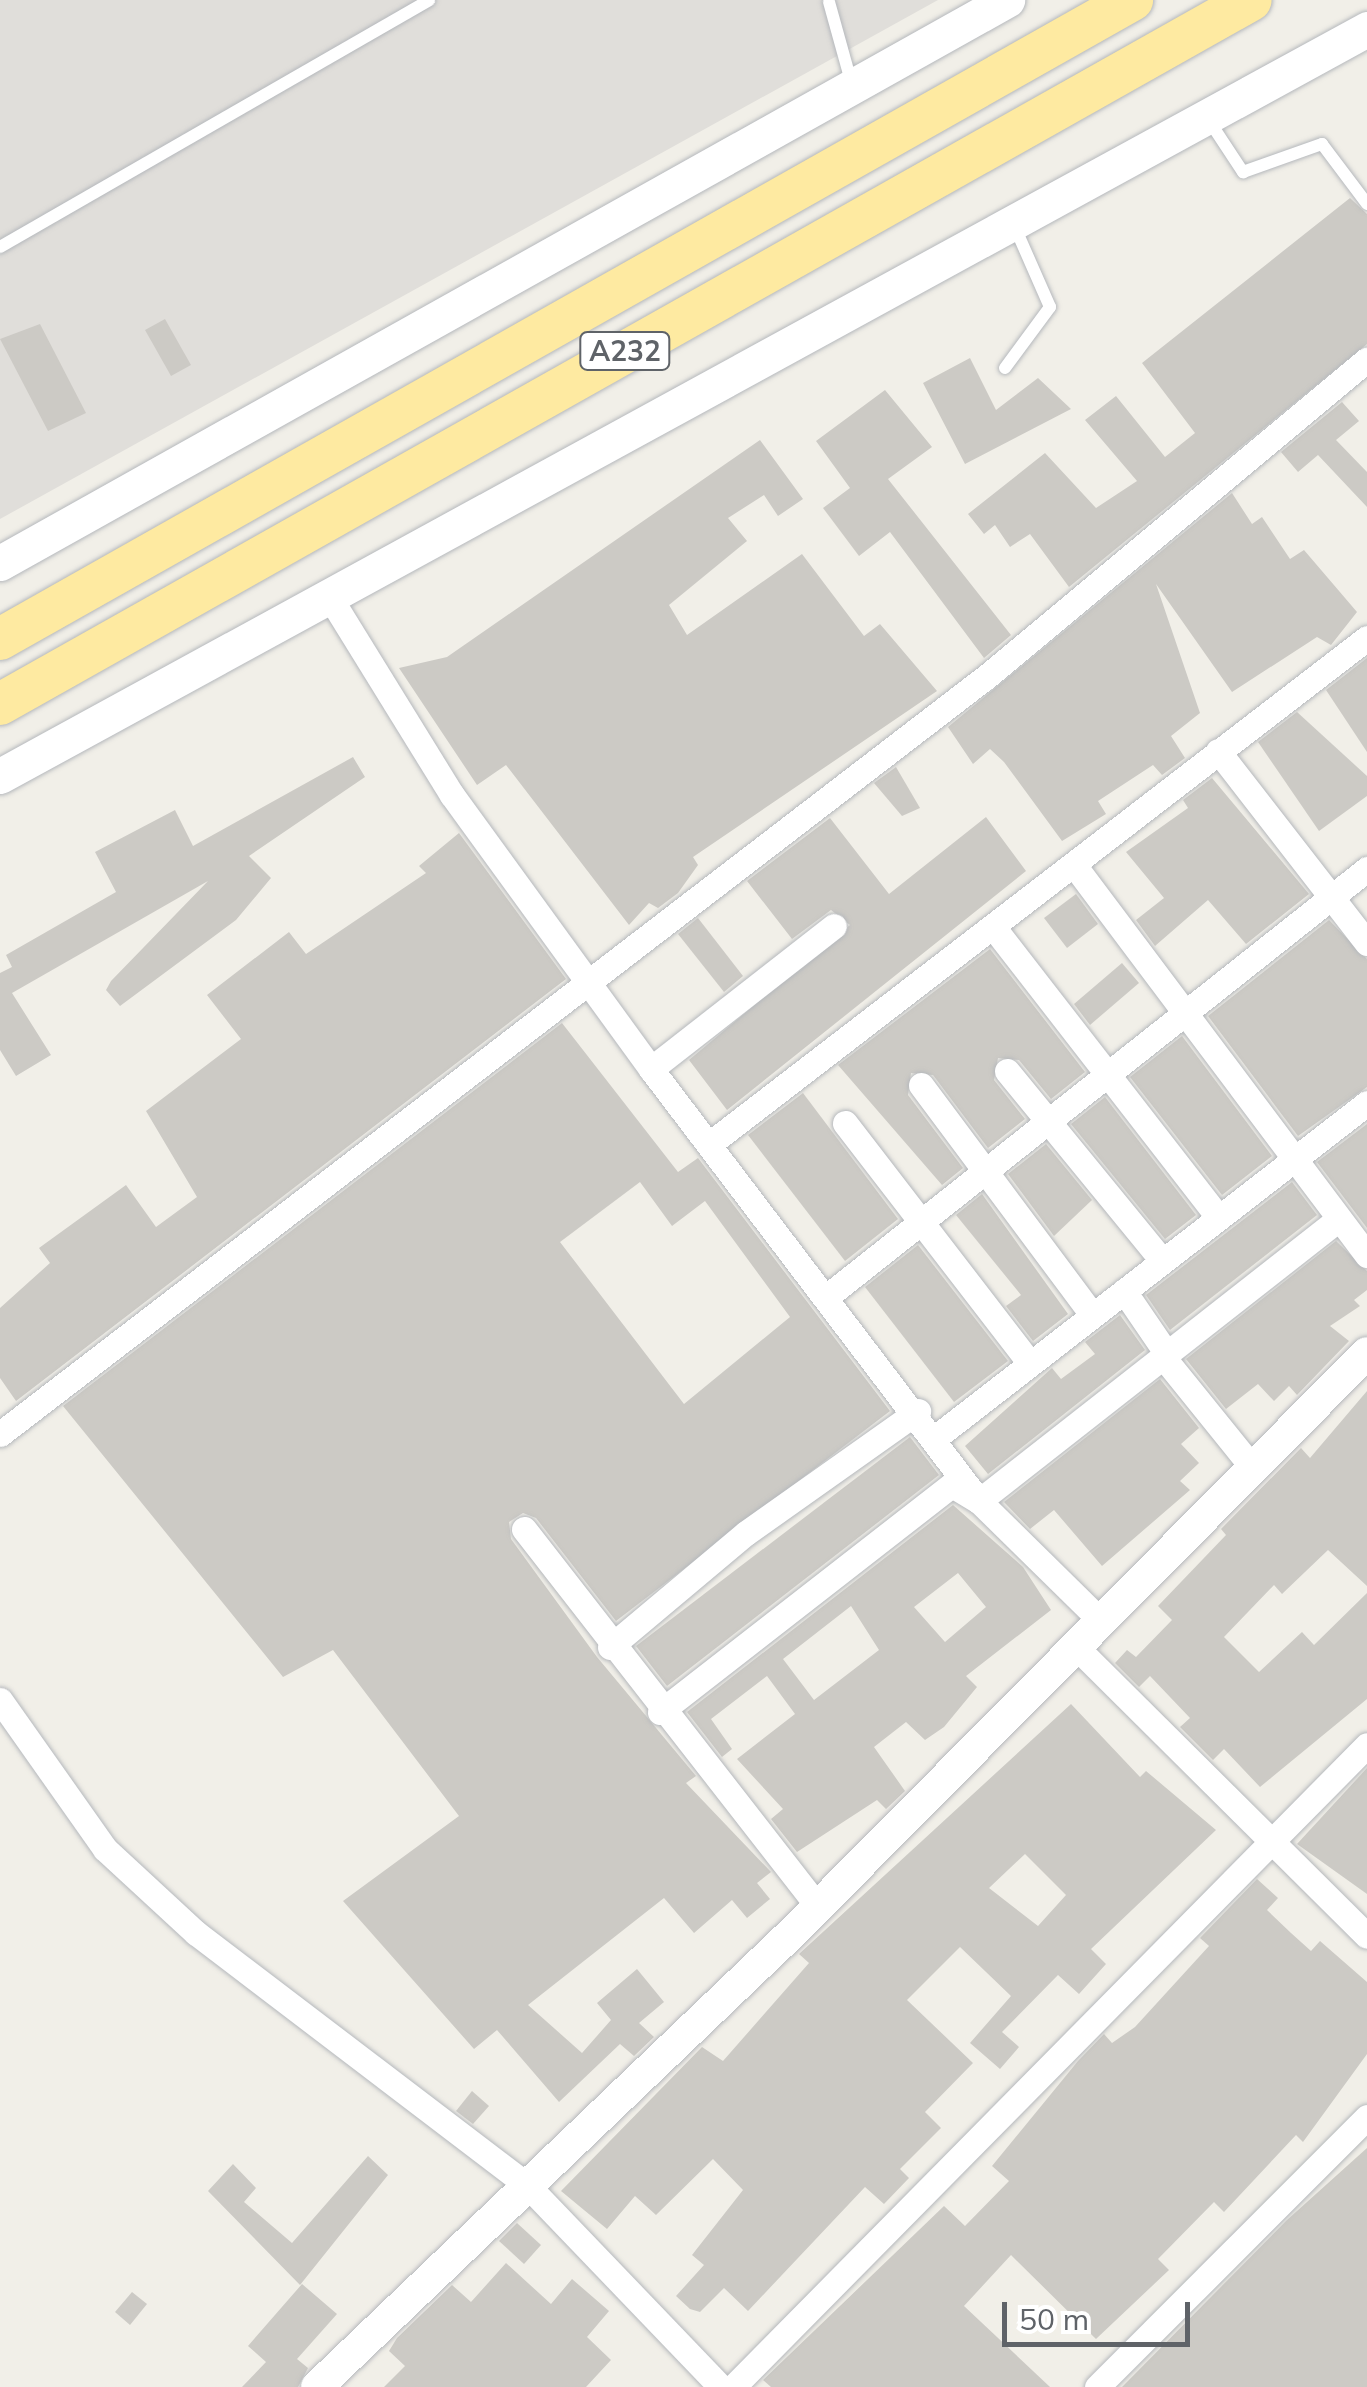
<!DOCTYPE html>
<style>
body{margin:0}
#map{position:relative;width:1367px;height:2387px;overflow:hidden;background:#f1efe8;font-family:Mulish,sans-serif}
div>[style]{position:absolute}
[style*='--x']{left:calc(var(--x)*1px);top:calc(var(--y)*1px);width:calc(var(--w)*1px);rotate:calc(var(--a)*1deg)}
.industrial>*{inset:0;background:#e0deda}
.building>*{inset:0;background:#cccac5}
.roads{filter:drop-shadow(0 0 2px #b5b8bc) drop-shadow(0 0 2px #b5b8bc)}
.service>*{height:12px;margin:-6px;padding:0 6px;transform-origin:6px;border-radius:6px;background:#fff}
.minor>*{height:25px;margin:-12.5px;padding:0 12.5px;transform-origin:12.5px;border-radius:12.5px;background:#fff}
.tertiary>*{height:32px;margin:-16px;padding:0 16px;transform-origin:16px;border-radius:16px;background:#fff}
.secondary>*{height:35px;margin:-17.5px;padding:0 17.5px;transform-origin:17.5px;border-radius:17.5px;background:#fff}
.trunk>*{height:42px;margin:-21px;padding:0 21px;transform-origin:21px;border-radius:21px;background:#feeaa1}
span{translate:-50% -50%;white-space:nowrap;text-align:center;line-height:1.15;-webkit-text-stroke:10px #fff;paint-order:stroke}
.shield-label span{padding:2px 8px;background:#fff;border:2px solid;border-radius:8px;-webkit-text-stroke-width:0}
.shield-label{font-size:28px;color:#5f6368;font-weight:700}
.scale{position:absolute;left:1002px;top:2302px;width:188px;height:45px;box-sizing:border-box;border:5px solid #5f6368;border-top:0;padding-left:12px;font-size:30px;line-height:35px;white-space:nowrap;color:#5f6368;-webkit-text-stroke:8px #fff;paint-order:stroke}
</style>
<div id="map">
<div class="industrial">
<div style="clip-path:polygon(0 0,938px 0,0 519px)"></div>
</div>
<div class="building">
<div style="clip-path:polygon(1350px 198px,1367px 214px,1367px 344px,1069px 587px,1030px 534px,1010px 547px,995px 525px,984px 534px,968px 514px,1045px 453px,1096px 508px,1137px 481px,1085px 420px,1116px 396px,1165px 457px,1195px 433px,1142px 363px)"></div>
<div style="clip-path:polygon(165px 319px,191px 365px,171px 376px,145px 330px)"></div>
<div style="clip-path:polygon(40px 324px,86px 413px,48px 431px,0 339px)"></div>
<div style="clip-path:polygon(970px 358px,996px 410px,1038px 378px,1071px 409px,965px 464px,923px 383px)"></div>
<div style="clip-path:polygon(885px 390px,932px 447px,888px 479px,1011px 635px,984px 658px,890px 532px,859px 556px,823px 508px,850px 488px,816px 441px)"></div>
<div style="clip-path:polygon(1342px 402px,1359px 421px,1336px 440px,1367px 472px,1367px 507px,1318px 455px,1298px 472px,1281px 452px)"></div>
<div style="clip-path:polygon(760px 440px,803px 499px,778px 516px,764px 495px,728px 518px,747px 541px,669px 605px,687px 635px,802px 554px,864px 636px,880px 624px,937px 691px,693px 857px,698px 865px,678px 893px,658px 908px,649px 903px,629px 925px,506px 765px,477px 785px,399px 668px,447px 657px)"></div>
<div style="clip-path:polygon(1232px 493px,1252px 524px,1262px 517px,1290px 559px,1304px 550px,1357px 612px,1331px 645px,1317px 637px,1232px 692px,1156px 584px,1200px 713px,1171px 736px,1185px 758px,1162px 775px,1153px 765px,1098px 801px,1106px 814px,1062px 841px,1004px 762px,990px 749px,973px 764px,948px 727px)"></div>
<div style="clip-path:polygon(1367px 658px,1367px 752px,1326px 690px)"></div>
<div style="clip-path:polygon(1297px 712px,1367px 776px,1367px 796px,1319px 831px,1258px 742px)"></div>
<div style="clip-path:polygon(353px 757px,365px 777px,249px 856px,271px 878px,236px 920px,120px 1006px,106px 990px,111px 981px,208px 881px,12px 993px,51px 1055px,16px 1076px,0 1050px,0 973px,12px 967px,6px 955px,116px 892px,95px 852px,175px 810px,193px 846px)"></div>
<div style="clip-path:polygon(896px 767px,920px 808px,902px 816px,874px 783px)"></div>
<div style="clip-path:polygon(1212px 778px,1309px 894px,1246px 944px,1208px 900px,1155px 946px,1136px 920px,1164px 898px,1126px 852px,1188px 808px,1183px 800px)"></div>
<div style="clip-path:polygon(986px 817px,1026px 871px,727px 1110px,689px 1060px,850px 925px,831px 910px,792px 939px,747px 881px,830px 818px,889px 894px)"></div>
<div style="clip-path:polygon(459px 833px,566px 979px,16px 1401px,0 1378px,0 1308px,50px 1263px,39px 1248px,126px 1185px,156px 1227px,197px 1197px,146px 1111px,241px 1039px,207px 995px,289px 932px,306px 954px,426px 873px,419px 866px)"></div>
<div style="clip-path:polygon(1076px 894px,1098px 924px,1067px 948px,1044px 918px)"></div>
<div style="clip-path:polygon(698px 918px,743px 976px,724px 992px,678px 934px)"></div>
<div style="clip-path:polygon(1329px 920px,1367px 959px,1367px 1087px,1298px 1136px,1208px 1016px)"></div>
<div style="clip-path:polygon(990px 949px,1085px 1072px,1051px 1099px,1019px 1060px,998px 1058px,994px 1080px,1025px 1119px,988px 1148px,933px 1075px,911px 1073px,908px 1095px,963px 1168px,942px 1185px,838px 1065px)"></div>
<div style="clip-path:polygon(1122px 963px,1139px 983px,1090px 1025px,1074px 1004px)"></div>
<div style="clip-path:polygon(evenodd,562px 1023px,678px 1172px,698px 1158px,890px 1411px,616px 1621px,536px 1518px,523px 1513px,509px 1522px,511px 1539px,597px 1657px,696px 1776px,686px 1783px,771px 1872px,757px 1883px,770px 1899px,747px 1918px,732px 1900px,694px 1933px,664px 1898px,528px 2005px,582px 2053px,611px 2020px,597px 2003px,637px 1969px,664px 2002px,639px 2023px,654px 2037px,634px 2056px,620px 2044px,559px 2102px,497px 2030px,474px 2049px,343px 1901px,459px 1816px,333px 1650px,283px 1677px,63px 1406px,562px 1023px,640px 1182px,672px 1226px,705px 1201px,790px 1317px,684px 1404px,560px 1242px,640px 1182px)"></div>
<div style="clip-path:polygon(1182px 1036px,1272px 1156px,1222px 1195px,1130px 1077px)"></div>
<div style="clip-path:polygon(803px 1093px,898px 1219px,845px 1261px,748px 1135px)"></div>
<div style="clip-path:polygon(1105px 1097px,1196px 1215px,1165px 1239px,1071px 1124px)"></div>
<div style="clip-path:polygon(1367px 1124px,1367px 1228px,1317px 1162px)"></div>
<div style="clip-path:polygon(1046px 1144px,1092px 1200px,1054px 1236px,1008px 1174px)"></div>
<div style="clip-path:polygon(1292px 1182px,1317px 1215px,1170px 1330px,1146px 1295px)"></div>
<div style="clip-path:polygon(982px 1194px,1068px 1314px,1033px 1341px,1006px 1306px,1021px 1295px,956px 1215px)"></div>
<div style="clip-path:polygon(1336px 1241px,1367px 1271px,1367px 1290px,1354px 1300px,1360px 1306px,1330px 1326px,1349px 1341px,1297px 1395px,1289px 1386px,1274px 1401px,1258px 1384px,1226px 1409px,1186px 1359px)"></div>
<div style="clip-path:polygon(918px 1245px,1008px 1361px,954px 1402px,865px 1287px)"></div>
<div style="clip-path:polygon(1120px 1315px,1145px 1350px,988px 1474px,965px 1446px,1052px 1368px,1061px 1379px,1095px 1354px,1085px 1342px)"></div>
<div style="clip-path:polygon(1160px 1379px,1199px 1428px,1181px 1444px,1199px 1463px,1180px 1481px,1190px 1490px,1102px 1566px,1054px 1510px,1030px 1529px,1004px 1502px)"></div>
<div style="clip-path:polygon(1367px 1391px,1367px 1586px,1328px 1550px,1282px 1594px,1274px 1585px,1224px 1637px,1259px 1672px,1302px 1632px,1314px 1645px,1367px 1593px,1367px 1699px,1260px 1787px,1224px 1749px,1213px 1760px,1180px 1727px,1190px 1718px,1150px 1676px,1139px 1687px,1115px 1663px,1127px 1650px,1136px 1657px,1172px 1620px,1158px 1606px,1226px 1535px,1221px 1529px,1301px 1448px,1310px 1458px)"></div>
<div style="clip-path:polygon(910px 1437px,939px 1475px,667px 1686px,636px 1646px)"></div>
<div style="clip-path:polygon(evenodd,953px 1505px,1023px 1567px,1051px 1610px,966px 1676px,977px 1687px,944px 1727px,925px 1740px,906px 1722px,874px 1747px,905px 1791px,886px 1809px,877px 1800px,797px 1852px,771px 1819px,783px 1809px,737px 1759px,795px 1714px,767px 1676px,711px 1719px,732px 1749px,722px 1757px,687px 1712px,953px 1505px,958px 1573px,986px 1607px,945px 1642px,914px 1607px,958px 1573px,953px 1505px,851px 1606px,879px 1650px,814px 1700px,783px 1659px,851px 1606px)"></div>
<div style="clip-path:polygon(evenodd,1071px 1704px,1140px 1777px,1146px 1771px,1216px 1830px,1091px 1949px,1106px 1964px,1079px 1994px,1058px 1975px,1002px 2032px,1019px 2047px,1000px 2069px,970px 2043px,1011px 1996px,960px 1947px,907px 2000px,973px 2063px,925px 2112px,941px 2128px,900px 2169px,909px 2178px,884px 2204px,865px 2187px,748px 2311px,724px 2288px,700px 2312px,690px 2309px,676px 2296px,704px 2265px,692px 2255px,743px 2190px,713px 2159px,656px 2215px,635px 2196px,607px 2229px,561px 2191px,702px 2047px,723px 2061px,809px 1963px,799px 1954px,1071px 1704px,1025px 1854px,1066px 1895px,1038px 1926px,989px 1888px,1025px 1854px)"></div>
<div style="clip-path:polygon(1367px 1768px,1367px 1894px,1297px 1844px)"></div>
<div style="clip-path:polygon(1257px 1879px,1278px 1898px,1267px 1910px,1291px 1933px,1311px 1951px,1320px 1941px,1367px 1982px,1367px 2054px,1303px 2142px,1296px 2135px,1224px 2212px,1214px 2202px,1158px 2259px,1169px 2270px,1096px 2339px,1011px 2255px,964px 2306px,1050px 2387px,771px 2387px,763px 2380px,944px 2206px,965px 2226px,1009px 2181px,992px 2166px,1078px 2061px,1104px 2034px,1112px 2043px,1135px 2027px,1209px 1946px,1200px 1938px)"></div>
<div style="clip-path:polygon(472px 2091px,489px 2106px,473px 2124px,456px 2111px)"></div>
<div style="clip-path:polygon(1367px 2148px,1367px 2387px,1122px 2387px,1287px 2220px)"></div>
<div style="clip-path:polygon(368px 2156px,388px 2175px,300px 2285px,208px 2191px,233px 2164px,256px 2188px,244px 2202px,292px 2243px)"></div>
<div style="clip-path:polygon(517px 2223px,541px 2245px,524px 2264px,499px 2241px)"></div>
<div style="clip-path:polygon(506px 2263px,551px 2304px,572px 2279px,609px 2311px,587px 2337px,611px 2360px,586px 2387px,384px 2387px,405px 2366px,389px 2351px,397px 2338px,452px 2285px,471px 2302px)"></div>
<div style="clip-path:polygon(302px 2284px,337px 2314px,297px 2359px,308px 2368px,298px 2387px,242px 2387px,266px 2362px,248px 2346px)"></div>
<div style="clip-path:polygon(132px 2292px,147px 2304px,130px 2325px,115px 2312px)"></div>
</div>
<div class="roads">
<div class="service">
<div style="--x:829;--y:2;--w:86;--a:74.5"></div>
<div style="--x:1208;--y:119;--w:64;--a:56.6"></div>
<div style="--x:1243;--y:172;--w:84;--a:-19.5"></div>
<div style="--x:1322;--y:144;--w:75;--a:53.1"></div>
<div style="--x:0;--y:247;--w:495;--a:-29.9"></div>
<div style="--x:1005;--y:368;--w:76;--a:-53.6"></div>
<div style="--x:1050;--y:307;--w:90;--a:-113.7"></div>
</div>
<div class="minor">
<div style="--x:329;--y:596;--w:234;--a:58.3"></div>
<div style="--x:452;--y:795;--w:339;--a:54"></div>
<div style="--x:651;--y:1069;--w:542;--a:52.79"></div>
<div style="--x:979;--y:1501;--w:167;--a:44.5"></div>
<div style="--x:1218;--y:751;--w:243;--a:52.2"></div>
<div style="--x:1074;--y:865;--w:488;--a:53.1"></div>
<div style="--x:994;--y:928;--w:362;--a:52.2"></div>
<div style="--x:651;--y:1069;--w:232;--a:-38"></div>
<div style="--x:1007;--y:1071;--w:243;--a:50.7"></div>
<div style="--x:921;--y:1085;--w:284;--a:53.3"></div>
<div style="--x:845;--y:1123;--w:302;--a:52.4"></div>
<div style="--x:712;--y:1142;--w:826;--a:-37.58"></div>
<div style="--x:1124;--y:1291;--w:76;--a:55.7"></div>
<div style="--x:830;--y:1294;--w:685;--a:-38.36"></div>
<div style="--x:1164;--y:1358;--w:140;--a:51.1"></div>
<div style="--x:0;--y:1434;--w:1243;--a:-37.52"></div>
<div style="--x:986;--y:677;--w:496;--a:-39.8"></div>
<div style="--x:936;--y:1437;--w:545;--a:-37.77"></div>
<div style="--x:524;--y:1529;--w:478;--a:52.1"></div>
<div style="--x:1073;--y:1644;--w:414;--a:44.8"></div>
<div style="--x:610;--y:1647;--w:177;--a:-40"></div>
<div style="--x:746;--y:1533;--w:211;--a:-35.3"></div>
<div style="--x:0;--y:1700;--w:182;--a:54.8"></div>
<div style="--x:105;--y:1849;--w:124;--a:42.7"></div>
<div style="--x:196;--y:1933;--w:417;--a:37.3"></div>
<div style="--x:528;--y:2186;--w:279;--a:46.2"></div>
<div style="--x:660;--y:1712;--w:370;--a:-37.9"></div>
<div style="--x:952;--y:1485;--w:31;--a:31"></div>
<div style="--x:979;--y:1501;--w:454;--a:-38.1"></div>
<div style="--x:733;--y:2387;--w:902;--a:-45.36"></div>
<div style="--x:1097;--y:2387;--w:382;--a:-45"></div>
</div>
<div class="tertiary">
<div style="--x:317;--y:2387;--w:658;--a:-43.71"></div>
<div style="--x:793;--y:1932;--w:815;--a:-45.25"></div>
</div>
<div class="secondary">
<div style="--x:0;--y:563;--w:1154;--a:-29.21"></div>
<div style="--x:0;--y:776;--w:1558;--a:-28.65"></div>
</div>
<div class="trunk">
<div style="--x:0;--y:639;--w:1300;--a:-29.44"></div>
<div style="--x:0;--y:704;--w:1435;--a:-29.37"></div>
</div>
</div>
<div class="shield-label">
<span style="left:625px;top:351px">A232</span>
</div>
<div class="scale">50 m</div>
</div>
